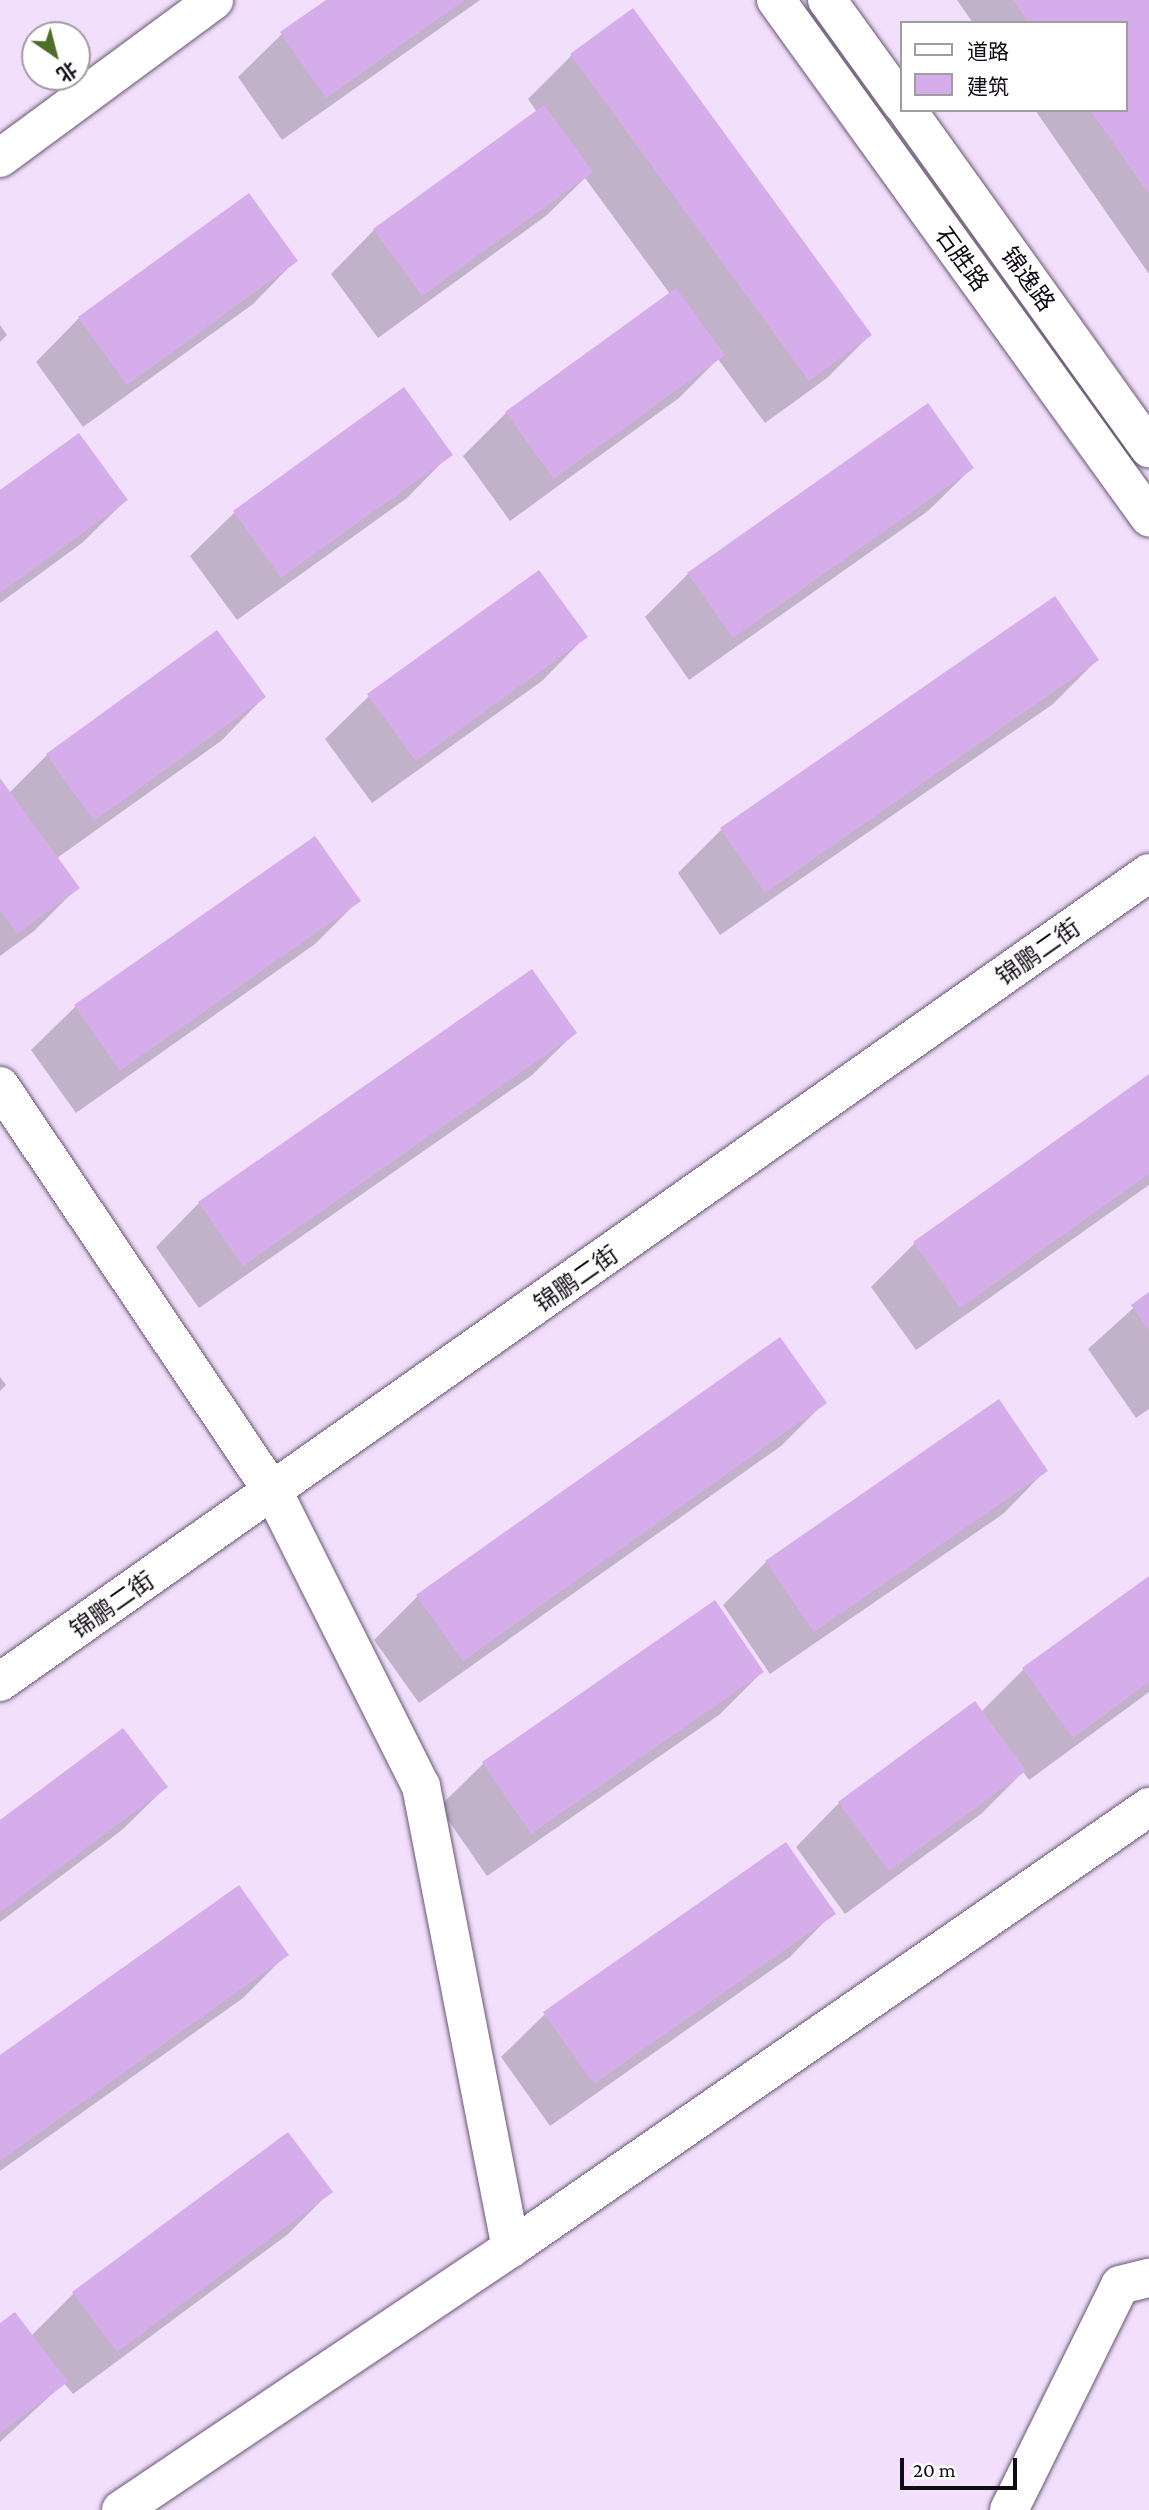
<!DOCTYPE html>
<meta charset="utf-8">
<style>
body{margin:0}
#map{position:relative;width:1149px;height:2510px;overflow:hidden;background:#f2dffc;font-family:"Crimson Pro","Noto Sans SC",serif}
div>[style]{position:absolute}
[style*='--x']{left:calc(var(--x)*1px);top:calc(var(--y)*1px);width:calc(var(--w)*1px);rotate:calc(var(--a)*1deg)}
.shadow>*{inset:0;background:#0003}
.building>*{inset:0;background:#d6adeb}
.roads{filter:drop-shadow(0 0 2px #685871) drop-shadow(0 0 2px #685871)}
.minor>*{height:38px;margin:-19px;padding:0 19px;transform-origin:19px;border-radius:19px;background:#fff}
span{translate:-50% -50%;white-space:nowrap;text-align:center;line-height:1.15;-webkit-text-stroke:5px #fff;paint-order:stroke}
.street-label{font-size:24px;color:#110b14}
.legend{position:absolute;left:900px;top:21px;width:228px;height:91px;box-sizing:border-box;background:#fff;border:2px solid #a09da1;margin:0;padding:9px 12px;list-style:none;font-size:21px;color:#110b14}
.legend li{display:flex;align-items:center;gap:14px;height:35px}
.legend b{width:35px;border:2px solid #a09da1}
.north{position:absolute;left:21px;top:21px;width:70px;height:70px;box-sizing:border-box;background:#fff;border:2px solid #a09da1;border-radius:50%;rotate:145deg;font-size:19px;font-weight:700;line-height:28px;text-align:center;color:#110b14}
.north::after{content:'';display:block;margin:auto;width:24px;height:32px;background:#4c6e26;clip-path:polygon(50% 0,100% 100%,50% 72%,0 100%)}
.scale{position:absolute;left:900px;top:2458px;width:117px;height:32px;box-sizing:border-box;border:4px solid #110b14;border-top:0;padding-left:9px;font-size:21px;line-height:24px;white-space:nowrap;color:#110b14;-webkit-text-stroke:5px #fff;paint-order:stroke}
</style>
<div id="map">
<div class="shadow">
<div style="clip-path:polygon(329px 0,480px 0,282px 140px,238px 77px,282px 34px)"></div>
<div style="clip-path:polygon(957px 0,1149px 0,1149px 274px,1035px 110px,1126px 110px,1126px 23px,973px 23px)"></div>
<div style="clip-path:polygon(633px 10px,870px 335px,827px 378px,765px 423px,718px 359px,679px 398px,510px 521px,463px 456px,506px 413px,670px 294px,585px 178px,547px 215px,378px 338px,331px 274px,374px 230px,537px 112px,528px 99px,571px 56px)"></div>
<div style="clip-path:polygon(249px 196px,296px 260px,253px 304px,83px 427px,36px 362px,79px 318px)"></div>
<div style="clip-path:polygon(0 325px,7px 335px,0 342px)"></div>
<div style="clip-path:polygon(404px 390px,450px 454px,407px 498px,237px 620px,190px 556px,234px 513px)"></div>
<div style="clip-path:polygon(972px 468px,928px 511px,689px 680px,645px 617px,688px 574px)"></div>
<div style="clip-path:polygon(0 493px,126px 500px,82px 543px,0 603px)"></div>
<div style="clip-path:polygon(1054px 599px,1097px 660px,1053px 704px,720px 935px,678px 873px,721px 830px)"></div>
<div style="clip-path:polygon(585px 637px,542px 681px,372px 803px,325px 739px,369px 696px)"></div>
<div style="clip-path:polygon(264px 697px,221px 741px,57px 858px,78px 887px,34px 931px,0 956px,0 781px,9px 793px,47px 755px)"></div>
<div style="clip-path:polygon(314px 838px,359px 900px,315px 944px,76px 1113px,31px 1050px,75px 1007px)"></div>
<div style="clip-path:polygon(575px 1033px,531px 1076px,199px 1308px,156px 1247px,199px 1203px)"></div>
<div style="clip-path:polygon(1149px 1076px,1149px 1185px,916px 1350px,871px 1287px,914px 1244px)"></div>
<div style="clip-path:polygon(1149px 1294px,1149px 1409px,1136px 1418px,1088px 1349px)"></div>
<div style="clip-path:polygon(0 1377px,6px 1385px,0 1391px)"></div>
<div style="clip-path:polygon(825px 1402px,781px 1446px,419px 1703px,374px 1640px,417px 1597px)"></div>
<div style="clip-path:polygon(1046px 1470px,1003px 1514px,770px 1674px,723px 1605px,766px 1562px)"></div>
<div style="clip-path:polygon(1149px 1578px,1149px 1692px,1029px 1780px,1023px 1772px,981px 1814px,845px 1914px,796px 1847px,839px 1803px,981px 1712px,1024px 1669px)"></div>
<div style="clip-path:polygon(715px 1603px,762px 1672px,719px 1715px,487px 1876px,439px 1807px,483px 1764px)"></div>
<div style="clip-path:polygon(166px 1787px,122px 1830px,0 1922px,0 1822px)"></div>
<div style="clip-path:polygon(833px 1913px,790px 1957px,550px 2126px,501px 2057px,545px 2014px)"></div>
<div style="clip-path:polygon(286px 1955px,243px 1998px,0 2171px,0 2057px)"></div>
<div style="clip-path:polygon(330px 2192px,287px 2235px,73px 2394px,64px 2383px,0 2442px,0 2325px,31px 2336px,74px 2293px)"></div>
</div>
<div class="building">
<div style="clip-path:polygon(326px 0,465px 0,326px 98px,280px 32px)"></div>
<div style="clip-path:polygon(1013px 0,1149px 0,1149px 194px,1090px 110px,1126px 110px,1126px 23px,1029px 23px)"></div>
<div style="clip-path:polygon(633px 8px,872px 335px,809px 381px,570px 54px)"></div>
<div style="clip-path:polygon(544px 105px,593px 172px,422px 296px,373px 229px)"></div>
<div style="clip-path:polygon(249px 193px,298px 261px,127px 385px,78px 317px)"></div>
<div style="clip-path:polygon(676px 288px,725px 355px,554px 479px,505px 412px)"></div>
<div style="clip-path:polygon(404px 387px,453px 455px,281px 578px,233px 511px)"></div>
<div style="clip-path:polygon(928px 403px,974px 468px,733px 638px,687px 573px)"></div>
<div style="clip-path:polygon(79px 433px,128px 500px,0 593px,0 490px)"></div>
<div style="clip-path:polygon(539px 570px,588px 637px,416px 761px,367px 694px)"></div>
<div style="clip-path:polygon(1055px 596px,1099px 660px,765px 893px,720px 828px)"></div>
<div style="clip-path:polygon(217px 630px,266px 697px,94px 821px,46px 754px)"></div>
<div style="clip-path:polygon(0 778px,80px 888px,17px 934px,0 911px)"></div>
<div style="clip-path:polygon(315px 836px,361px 901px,120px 1071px,74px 1005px)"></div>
<div style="clip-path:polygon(532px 969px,577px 1033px,243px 1266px,198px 1202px)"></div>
<div style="clip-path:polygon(1149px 1074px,1149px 1174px,960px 1308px,913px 1242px)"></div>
<div style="clip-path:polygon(1149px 1292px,1149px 1331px,1131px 1305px)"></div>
<div style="clip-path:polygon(780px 1337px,827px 1403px,463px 1661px,416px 1595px)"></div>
<div style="clip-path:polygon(999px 1399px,1048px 1471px,814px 1632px,765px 1561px)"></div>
<div style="clip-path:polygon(1149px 1576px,1149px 1682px,1073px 1738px,1022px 1668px)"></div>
<div style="clip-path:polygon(715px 1600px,764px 1672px,531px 1834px,482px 1762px)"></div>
<div style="clip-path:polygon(975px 1701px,1026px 1771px,889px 1871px,838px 1802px)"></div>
<div style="clip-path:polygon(123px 1728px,168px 1787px,0 1912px,0 1820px)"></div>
<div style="clip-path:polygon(786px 1842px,836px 1914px,594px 2084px,543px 2012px)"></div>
<div style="clip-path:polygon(239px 1885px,289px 1955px,0 2161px,0 2055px)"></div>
<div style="clip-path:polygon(288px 2132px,333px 2192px,117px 2352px,72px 2292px)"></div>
<div style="clip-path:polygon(15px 2312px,68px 2382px,0 2433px,0 2323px)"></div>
</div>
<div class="roads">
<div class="minor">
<div style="--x:776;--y:0;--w:638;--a:54.19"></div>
<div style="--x:827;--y:0;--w:128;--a:54.2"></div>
<div style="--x:907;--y:110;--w:416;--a:54.4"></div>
<div style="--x:0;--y:158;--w:266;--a:-36.4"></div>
<div style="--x:0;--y:1086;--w:491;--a:56.1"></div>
<div style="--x:274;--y:1493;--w:328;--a:63.4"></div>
<div style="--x:421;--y:1786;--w:471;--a:79"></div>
<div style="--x:0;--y:1682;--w:1405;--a:-35.15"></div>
<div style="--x:121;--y:2510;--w:470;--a:-33.9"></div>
<div style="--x:511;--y:2248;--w:776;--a:-34.65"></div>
<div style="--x:1009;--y:2510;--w:251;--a:-63.7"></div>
<div style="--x:1120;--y:2285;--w:30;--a:-14"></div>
</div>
</div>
<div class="street-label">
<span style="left:962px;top:259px;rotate:54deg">石胜路</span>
<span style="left:1028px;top:279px;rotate:54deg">锦逸路</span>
<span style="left:1038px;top:952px;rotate:-35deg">锦鹏二街</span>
<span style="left:576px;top:1279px;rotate:-35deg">锦鹏二街</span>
<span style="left:112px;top:1605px;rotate:-35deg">锦鹏二街</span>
</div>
<ul class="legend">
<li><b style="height:9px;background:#fff"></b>道路</li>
<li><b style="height:19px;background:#d6adeb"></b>建筑</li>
</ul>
<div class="north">北</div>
<div class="scale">20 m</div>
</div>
